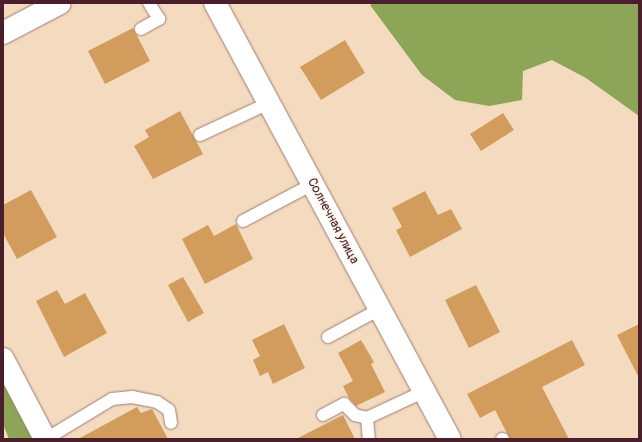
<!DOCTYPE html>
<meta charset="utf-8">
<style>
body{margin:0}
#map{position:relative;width:642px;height:442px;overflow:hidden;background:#f4dbbf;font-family:Pangolin,sans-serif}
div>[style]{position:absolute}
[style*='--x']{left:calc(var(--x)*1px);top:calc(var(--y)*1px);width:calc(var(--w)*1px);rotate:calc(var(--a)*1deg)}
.forest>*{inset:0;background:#8ca556}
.building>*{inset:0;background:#d29c5d}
.roads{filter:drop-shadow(0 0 1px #9f7d75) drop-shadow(0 0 1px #9f7d75)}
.service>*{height:12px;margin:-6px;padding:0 6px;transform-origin:6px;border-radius:6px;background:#fff}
.minor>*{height:22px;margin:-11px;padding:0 11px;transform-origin:11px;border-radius:11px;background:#fff}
span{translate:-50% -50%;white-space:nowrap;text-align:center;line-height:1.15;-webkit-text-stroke:3.5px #fbf7ec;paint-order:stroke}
.street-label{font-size:13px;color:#4a1f2b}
.frame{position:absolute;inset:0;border:4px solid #4a1f2b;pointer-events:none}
</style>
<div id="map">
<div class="forest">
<div style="clip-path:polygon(374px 3px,639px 3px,639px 116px,586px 78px,552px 60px,523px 71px,522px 100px,489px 106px,455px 100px,422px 75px,370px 5px)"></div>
<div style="clip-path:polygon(3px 371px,38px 439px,9px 439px,3px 424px)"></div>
</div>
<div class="building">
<div style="clip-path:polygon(133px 28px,150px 61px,105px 84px,88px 51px)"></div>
<div style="clip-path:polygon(345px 40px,365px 73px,321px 100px,300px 67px)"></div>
<div style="clip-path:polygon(180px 111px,203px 154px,153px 179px,134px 146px,149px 137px,145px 130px)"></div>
<div style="clip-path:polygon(503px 113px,514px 130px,481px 151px,470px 134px)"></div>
<div style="clip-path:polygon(31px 190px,57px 237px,17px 259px,3px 233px,3px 205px)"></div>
<div style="clip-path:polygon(425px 191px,438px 215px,451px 209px,462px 229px,410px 257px,396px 230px,402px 227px,392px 208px)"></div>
<div style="clip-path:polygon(236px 224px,253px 259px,205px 284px,182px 239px,208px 225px,214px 236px)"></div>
<div style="clip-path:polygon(183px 277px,204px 313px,188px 322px,168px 285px)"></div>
<div style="clip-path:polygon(476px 285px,500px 332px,469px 348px,445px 300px)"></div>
<div style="clip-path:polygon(57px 290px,65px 304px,85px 293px,107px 333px,64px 357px,36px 301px)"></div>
<div style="clip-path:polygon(284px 324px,305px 368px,273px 384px,268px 372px,260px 376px,253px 360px,260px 356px,252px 340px)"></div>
<div style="clip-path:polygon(639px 324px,639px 378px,617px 335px)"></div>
<div style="clip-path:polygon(361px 340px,374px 362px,371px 364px,385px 392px,356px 406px,349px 398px,343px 386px,353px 381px,338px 353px)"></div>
<div style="clip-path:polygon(572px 340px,585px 365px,542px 387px,569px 439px,510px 439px,495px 410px,480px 418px,467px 394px)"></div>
<div style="clip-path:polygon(137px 407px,141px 413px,152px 409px,168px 439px,78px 439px)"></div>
<div style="clip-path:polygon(343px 415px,355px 439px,296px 439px)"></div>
</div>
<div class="roads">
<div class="service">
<div style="--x:141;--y:29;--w:21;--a:-29"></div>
<div style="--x:159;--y:19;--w:19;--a:-122"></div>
<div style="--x:200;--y:135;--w:76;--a:-24.9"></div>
<div style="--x:243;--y:221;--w:79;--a:-27.9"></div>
<div style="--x:328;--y:337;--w:59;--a:-28.3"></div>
<div style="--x:323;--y:415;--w:24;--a:-28"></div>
<div style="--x:344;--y:404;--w:16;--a:45"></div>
<div style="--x:355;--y:415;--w:12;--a:14"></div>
<div style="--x:367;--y:418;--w:64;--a:-25"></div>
<div style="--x:367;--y:418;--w:21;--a:85"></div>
<div style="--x:46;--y:439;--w:77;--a:-31.2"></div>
<div style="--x:112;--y:399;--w:20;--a:-6"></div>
<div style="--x:132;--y:397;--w:25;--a:11"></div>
<div style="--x:157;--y:402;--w:14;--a:34"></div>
<div style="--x:169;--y:410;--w:13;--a:81"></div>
<div style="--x:502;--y:439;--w:1;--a:0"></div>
</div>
<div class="minor">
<div style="--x:215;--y:3;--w:495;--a:61.7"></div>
<div style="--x:3;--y:33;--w:64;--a:-27.8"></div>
<div style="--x:3;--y:359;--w:90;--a:62.3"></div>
</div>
</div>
<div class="street-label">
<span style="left:333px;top:221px;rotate:62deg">Солнечная улица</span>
</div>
<div class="frame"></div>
</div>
